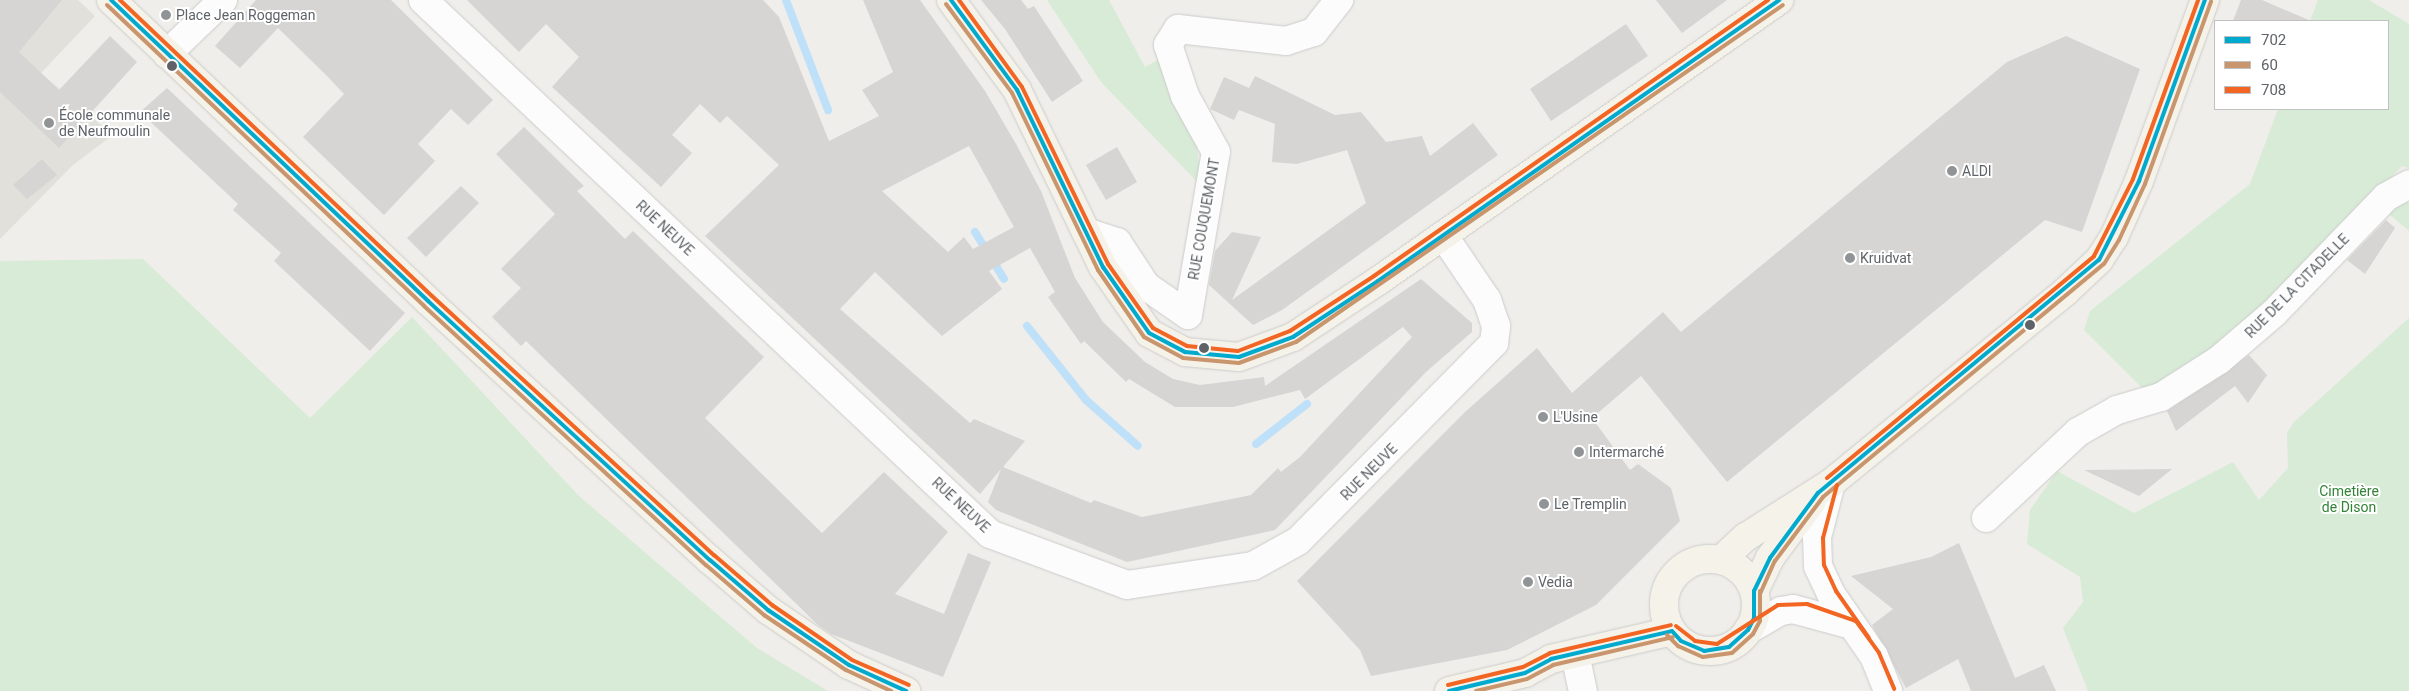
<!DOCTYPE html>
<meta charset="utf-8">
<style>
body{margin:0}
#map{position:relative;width:2409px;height:691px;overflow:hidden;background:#efeeea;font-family:Roboto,sans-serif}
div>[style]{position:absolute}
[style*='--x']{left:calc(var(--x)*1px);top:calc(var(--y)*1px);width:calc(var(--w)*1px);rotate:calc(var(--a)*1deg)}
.education>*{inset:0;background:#e2e0da}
.green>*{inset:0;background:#d8ebd6}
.stream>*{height:8px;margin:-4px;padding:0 4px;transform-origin:4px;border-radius:4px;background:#bfe0f9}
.building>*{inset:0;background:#d6d5d3}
.roads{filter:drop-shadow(0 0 1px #cbcccc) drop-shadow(0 0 1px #cbcccc)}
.minor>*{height:28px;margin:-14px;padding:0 14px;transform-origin:14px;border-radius:14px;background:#fdfcfc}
.major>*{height:28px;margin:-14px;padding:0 14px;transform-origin:14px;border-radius:14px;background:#f4f2e9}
.major>.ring{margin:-14px;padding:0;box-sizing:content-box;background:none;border:28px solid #f4f2e9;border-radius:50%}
.bus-1>*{height:4px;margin:-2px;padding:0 2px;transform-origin:2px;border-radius:2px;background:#00a9ce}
.bus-2>*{height:4px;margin:-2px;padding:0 2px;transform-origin:2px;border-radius:2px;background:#c9956d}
.bus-3>*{height:4px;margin:-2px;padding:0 2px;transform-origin:2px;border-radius:2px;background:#f26522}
.dots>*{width:14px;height:14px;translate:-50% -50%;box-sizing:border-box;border:2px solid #fff;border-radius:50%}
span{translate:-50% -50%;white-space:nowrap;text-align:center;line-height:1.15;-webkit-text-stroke:4px #fff;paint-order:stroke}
.poi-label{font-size:14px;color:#5f6368}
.left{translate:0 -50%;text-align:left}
.street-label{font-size:14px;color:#5f6368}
.park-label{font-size:14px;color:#348238}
.legend{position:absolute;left:2214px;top:20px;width:175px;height:90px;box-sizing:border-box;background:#fff;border:1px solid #bfc1c3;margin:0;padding:6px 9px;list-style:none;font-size:15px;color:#5f6368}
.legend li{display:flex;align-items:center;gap:10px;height:25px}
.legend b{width:25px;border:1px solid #bfc1c3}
</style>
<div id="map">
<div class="education">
<div style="clip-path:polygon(19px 0,78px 0,95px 16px,41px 73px,113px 135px,73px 165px,0 239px,0 19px)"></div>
</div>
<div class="green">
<div style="clip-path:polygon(1047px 0,1109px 0,1145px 67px,1158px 60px,1170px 82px,1197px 147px,1202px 187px,1101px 82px)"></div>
<div style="clip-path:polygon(2318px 0,2369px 0,2409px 24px,2409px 168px,2402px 166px,2270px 307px,2152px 398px,2084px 330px,2090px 311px,2250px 184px,2278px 109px,2388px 109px,2388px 21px,2310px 21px)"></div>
<div style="clip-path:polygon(2397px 198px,2409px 203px,2409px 231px,2387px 212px)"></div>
<div style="clip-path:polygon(143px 259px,310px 418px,412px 317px,579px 496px,757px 648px,828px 691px,0 691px,0 261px)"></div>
<div style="clip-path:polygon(2409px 318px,2409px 691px,2088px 691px,2063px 628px,2083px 602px,2080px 577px,2027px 544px,2030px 510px,2057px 471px,2134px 513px,2233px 462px,2259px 500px,2288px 468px,2287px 433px,2294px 422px)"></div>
</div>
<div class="stream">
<div style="--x:786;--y:0;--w:118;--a:69.1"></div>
<div style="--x:975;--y:232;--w:55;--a:58.3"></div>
<div style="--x:1027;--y:326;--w:95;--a:51.4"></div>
<div style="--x:1086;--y:400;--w:69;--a:41.5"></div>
<div style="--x:1256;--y:444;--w:65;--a:-38.1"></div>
</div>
<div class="building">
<div style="clip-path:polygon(0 0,62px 0,19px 52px,59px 90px,110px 36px,137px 62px,59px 148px,0 92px)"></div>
<div style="clip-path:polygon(256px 0,391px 0,493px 100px,468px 125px,451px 109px,418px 144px,435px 161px,384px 215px,303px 137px,344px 94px,328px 77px,278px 28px,240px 68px,215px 46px)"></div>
<div style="clip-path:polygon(evenodd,467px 0,763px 0,779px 17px,829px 141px,879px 116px,862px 90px,893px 72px,863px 0,920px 0,985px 91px,1016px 144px,1041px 191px,1075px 278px,1103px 322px,1145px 362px,1173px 379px,1200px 385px,1264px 377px,1265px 386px,1421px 279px,1472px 323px,1472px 332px,1426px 372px,1275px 530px,1127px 562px,996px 510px,988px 502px,1001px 469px,980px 494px,705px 236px,779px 165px,727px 116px,720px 123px,700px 104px,672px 135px,692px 153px,661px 187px,552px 87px,579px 57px,546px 24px,519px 52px,467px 0,969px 146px,1014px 227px,973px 249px,964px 237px,948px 252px,882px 191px,969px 146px,467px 0,1030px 248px,1055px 292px,1048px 297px,1081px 344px,1084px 341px,1126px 382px,1129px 379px,1175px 407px,1233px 407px,1300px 390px,1305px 399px,1403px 327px,1412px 337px,1300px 457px,1281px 472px,1278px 468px,1251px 495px,1142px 517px,1094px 500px,1091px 503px,1003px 467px,1025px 441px,974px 419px,970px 423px,840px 309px,875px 272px,942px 336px,1002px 289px,989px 271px,1030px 248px)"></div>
<div style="clip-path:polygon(981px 0,1021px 0,1028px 9px,1034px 6px,1083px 81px,1052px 102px,1005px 29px)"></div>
<div style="clip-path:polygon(1656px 0,1727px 0,1682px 33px)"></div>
<div style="clip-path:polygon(2241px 0,2262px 0,2311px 21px,2233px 21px)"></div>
<div style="clip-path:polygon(1626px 24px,1648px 56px,1551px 121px,1530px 89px)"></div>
<div style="clip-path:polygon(2066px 36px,2140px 69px,2082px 232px,2045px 220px,1727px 482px,1641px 376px,1592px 418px,1630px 470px,1638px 464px,1671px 488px,1680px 521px,1596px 605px,1507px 650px,1371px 676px,1360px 650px,1297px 581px,1465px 412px,1537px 348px,1572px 393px,1663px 312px,1681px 332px,2007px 62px)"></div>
<div style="clip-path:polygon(1255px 76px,1335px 115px,1361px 112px,1386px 142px,1422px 136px,1430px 156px,1473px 123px,1498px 155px,1282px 310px,1253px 325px,1209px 285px,1215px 251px,1232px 232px,1261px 237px,1232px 300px,1366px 203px,1347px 150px,1297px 164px,1272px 162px,1275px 124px,1239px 110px,1234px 120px,1210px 109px,1224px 77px,1249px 88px)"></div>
<div style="clip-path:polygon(167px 88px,405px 313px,370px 351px,274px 261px,281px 253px,233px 210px,238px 204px,140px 112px)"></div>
<div style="clip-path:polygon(524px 127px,584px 186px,577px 191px,625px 239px,633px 231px,764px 357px,705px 418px,822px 533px,884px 472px,948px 532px,895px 594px,944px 614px,968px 553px,991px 562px,943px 677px,831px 634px,817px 624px,526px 341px,521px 346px,492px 317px,521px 288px,501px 269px,555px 214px,496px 154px)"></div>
<div style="clip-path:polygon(1117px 147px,1137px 182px,1106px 200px,1086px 165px)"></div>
<div style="clip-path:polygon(42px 159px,57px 175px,27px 199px,13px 185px)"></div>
<div style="clip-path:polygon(461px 186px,479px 203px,426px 257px,407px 238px)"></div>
<div style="clip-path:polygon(2386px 220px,2395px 228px,2365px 274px,2347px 260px)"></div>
<div style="clip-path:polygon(2249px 355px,2267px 375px,2248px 403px,2235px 386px,2176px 431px,2167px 411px)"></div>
<div style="clip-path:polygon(2172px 469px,2139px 496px,2084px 470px)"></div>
<div style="clip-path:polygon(1959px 543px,2015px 678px,2044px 665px,2056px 691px,1971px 691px,1958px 659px,1906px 688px,1872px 625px,1893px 609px,1851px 576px,1931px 557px)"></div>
</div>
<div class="roads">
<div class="minor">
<div style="--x:423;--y:0;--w:779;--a:43.28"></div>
<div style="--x:990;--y:534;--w:146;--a:20.4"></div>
<div style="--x:1127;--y:585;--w:127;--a:-8.6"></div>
<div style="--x:1253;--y:566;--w:51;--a:-29.1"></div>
<div style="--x:1298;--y:541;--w:279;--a:-45.3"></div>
<div style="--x:1494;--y:343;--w:17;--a:-83"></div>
<div style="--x:1496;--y:326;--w:28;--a:-109"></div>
<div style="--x:1487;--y:300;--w:78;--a:-124.1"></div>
<div style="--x:167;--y:54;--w:78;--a:-44"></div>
<div style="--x:1086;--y:232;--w:33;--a:18"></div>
<div style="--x:1117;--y:242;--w:53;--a:56.6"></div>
<div style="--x:1146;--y:286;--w:51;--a:34.6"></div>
<div style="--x:1188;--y:315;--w:165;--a:-80.3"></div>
<div style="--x:1216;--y:152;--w:64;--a:-119"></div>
<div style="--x:1185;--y:96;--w:54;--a:-108.4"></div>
<div style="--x:1168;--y:45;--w:19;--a:-58"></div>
<div style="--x:1178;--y:29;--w:109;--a:6.3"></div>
<div style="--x:1286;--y:41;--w:29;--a:-18"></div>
<div style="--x:1314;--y:32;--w:41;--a:-52"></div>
<div style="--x:1831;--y:483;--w:56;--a:104.5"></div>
<div style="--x:1817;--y:537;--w:29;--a:88"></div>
<div style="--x:1818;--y:566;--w:31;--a:65"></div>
<div style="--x:1831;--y:594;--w:75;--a:55.3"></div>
<div style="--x:1874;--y:656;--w:38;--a:68"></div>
<div style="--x:1986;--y:518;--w:126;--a:-43.1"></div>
<div style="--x:2078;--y:432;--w:45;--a:-29.4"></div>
<div style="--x:2117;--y:410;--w:46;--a:-16.5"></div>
<div style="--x:2161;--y:397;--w:69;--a:-32.5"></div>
<div style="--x:2219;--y:360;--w:72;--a:-40.5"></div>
<div style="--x:2274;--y:313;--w:161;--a:-46"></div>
<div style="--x:2386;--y:197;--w:26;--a:-29"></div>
<div style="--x:1748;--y:630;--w:38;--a:-30"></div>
<div style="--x:1781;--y:611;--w:12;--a:-9"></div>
<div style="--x:1793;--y:609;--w:61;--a:15.2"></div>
<div style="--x:1575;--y:654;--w:38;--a:78"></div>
</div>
<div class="major">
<div style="--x:111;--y:0;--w:437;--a:43.5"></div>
<div style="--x:428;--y:301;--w:383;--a:42.6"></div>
<div style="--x:710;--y:560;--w:77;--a:40.8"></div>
<div style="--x:768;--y:610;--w:98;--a:34.2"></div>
<div style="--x:849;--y:665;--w:63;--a:24.5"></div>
<div style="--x:951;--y:0;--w:112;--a:53.7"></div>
<div style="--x:1017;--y:90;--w:197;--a:64.1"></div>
<div style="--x:1103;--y:267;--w:80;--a:55.1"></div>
<div style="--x:1149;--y:333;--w:41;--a:27.8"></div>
<div style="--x:1185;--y:352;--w:54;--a:5.3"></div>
<div style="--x:1239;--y:357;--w:58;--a:-20.3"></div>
<div style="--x:1293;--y:337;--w:102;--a:-33.4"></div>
<div style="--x:1378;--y:281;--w:490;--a:-35"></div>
<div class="ring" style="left:1664px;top:559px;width:64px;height:64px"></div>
<div style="--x:1721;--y:560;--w:34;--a:-43"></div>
<div style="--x:1746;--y:537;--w:101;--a:-32.4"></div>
<div style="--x:1831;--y:483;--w:303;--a:-39.2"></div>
<div style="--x:2066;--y:291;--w:45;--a:-43.2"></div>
<div style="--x:2099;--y:260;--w:27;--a:-57"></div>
<div style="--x:2114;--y:237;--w:61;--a:-65.9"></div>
<div style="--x:2139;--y:181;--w:193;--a:-70"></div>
<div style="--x:1754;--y:591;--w:37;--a:-64"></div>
<div style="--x:1770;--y:558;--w:69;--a:-53.3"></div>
<div style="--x:1449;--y:691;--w:78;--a:-13.3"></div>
<div style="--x:1525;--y:673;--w:30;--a:-28"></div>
<div style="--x:1551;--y:659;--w:124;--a:-13"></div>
</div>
</div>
<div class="bus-1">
<div style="--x:111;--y:0;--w:437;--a:43.5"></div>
<div style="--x:428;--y:301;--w:383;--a:42.6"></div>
<div style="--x:710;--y:560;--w:77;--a:40.8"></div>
<div style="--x:768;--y:610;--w:98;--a:34.2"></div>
<div style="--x:849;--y:665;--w:63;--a:24.5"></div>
<div style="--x:951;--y:0;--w:112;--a:53.7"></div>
<div style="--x:1017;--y:90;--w:197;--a:64.1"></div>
<div style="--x:1103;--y:267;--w:80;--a:55.1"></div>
<div style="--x:1149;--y:333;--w:41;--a:27.8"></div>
<div style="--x:1185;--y:352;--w:54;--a:5.3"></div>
<div style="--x:1239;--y:357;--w:58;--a:-20.3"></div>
<div style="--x:1293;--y:337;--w:102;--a:-33.4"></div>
<div style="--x:1378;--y:281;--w:490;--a:-35"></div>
<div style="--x:1754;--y:591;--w:37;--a:-64"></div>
<div style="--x:1770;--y:558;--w:81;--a:-53.6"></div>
<div style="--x:1818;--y:493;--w:365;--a:-39.7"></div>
<div style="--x:2099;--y:260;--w:89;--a:-63.1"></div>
<div style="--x:2139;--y:181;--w:193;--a:-70"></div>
<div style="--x:1672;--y:631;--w:13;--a:48"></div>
<div style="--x:1681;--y:641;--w:25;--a:23"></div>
<div style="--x:1704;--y:651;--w:25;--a:-9"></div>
<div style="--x:1729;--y:647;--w:25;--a:-42"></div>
<div style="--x:1748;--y:630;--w:13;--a:-63"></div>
<div style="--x:1754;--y:618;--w:27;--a:-90"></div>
<div style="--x:1449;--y:691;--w:78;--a:-13.3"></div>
<div style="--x:1525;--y:673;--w:30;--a:-28"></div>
<div style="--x:1551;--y:659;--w:124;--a:-13"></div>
</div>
<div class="bus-2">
<div style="--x:946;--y:4;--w:111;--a:53.4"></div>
<div style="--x:1012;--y:93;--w:197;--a:64.1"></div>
<div style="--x:1098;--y:270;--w:81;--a:55.5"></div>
<div style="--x:1144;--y:337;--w:44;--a:28.3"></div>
<div style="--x:1183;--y:358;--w:56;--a:5.1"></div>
<div style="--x:1239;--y:363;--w:61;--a:-20.2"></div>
<div style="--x:1296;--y:342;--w:592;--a:-34.68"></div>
<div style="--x:107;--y:5;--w:437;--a:43.5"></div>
<div style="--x:424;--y:306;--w:383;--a:42.6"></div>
<div style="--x:706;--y:565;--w:77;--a:40.8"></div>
<div style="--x:764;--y:615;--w:99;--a:33.9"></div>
<div style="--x:846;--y:670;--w:50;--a:25"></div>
<div style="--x:1760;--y:594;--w:36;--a:-66"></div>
<div style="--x:1775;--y:561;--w:80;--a:-53.1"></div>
<div style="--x:1823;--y:497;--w:365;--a:-39.7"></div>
<div style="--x:2104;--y:264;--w:28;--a:-58"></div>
<div style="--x:2119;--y:240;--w:62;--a:-65.1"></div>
<div style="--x:2145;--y:184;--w:194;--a:-70.1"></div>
<div style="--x:1667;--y:635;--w:16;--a:45"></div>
<div style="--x:1678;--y:646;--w:27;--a:24"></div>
<div style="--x:1703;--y:657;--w:29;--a:-8"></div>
<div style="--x:1732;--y:653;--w:28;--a:-42"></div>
<div style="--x:1753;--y:634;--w:15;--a:-62"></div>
<div style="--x:1760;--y:621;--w:30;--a:-90"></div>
<div style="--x:1476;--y:691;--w:52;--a:-13.2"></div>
<div style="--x:1527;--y:679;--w:30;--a:-28"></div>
<div style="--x:1553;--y:665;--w:123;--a:-13.1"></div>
</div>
<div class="bus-3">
<div style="--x:120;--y:0;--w:430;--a:43.5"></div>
<div style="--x:432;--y:296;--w:383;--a:42.6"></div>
<div style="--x:714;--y:555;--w:77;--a:40.8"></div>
<div style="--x:772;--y:605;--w:97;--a:34.5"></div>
<div style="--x:852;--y:660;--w:62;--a:23.7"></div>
<div style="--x:959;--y:0;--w:107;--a:54.1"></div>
<div style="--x:1022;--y:87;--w:197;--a:64.1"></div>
<div style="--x:1108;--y:264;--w:78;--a:54.9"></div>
<div style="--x:1153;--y:328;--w:38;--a:28"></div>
<div style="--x:1187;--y:346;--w:51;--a:5.6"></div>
<div style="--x:1238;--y:351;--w:56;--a:-21"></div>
<div style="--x:1290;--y:331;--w:100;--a:-33.2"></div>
<div style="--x:1374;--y:276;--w:481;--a:-35"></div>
<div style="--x:1827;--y:478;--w:347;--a:-39.7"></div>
<div style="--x:2094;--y:256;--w:86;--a:-63.1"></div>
<div style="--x:2133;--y:179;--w:190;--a:-70"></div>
<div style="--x:1837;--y:485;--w:55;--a:104.8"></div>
<div style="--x:1823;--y:538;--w:27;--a:88"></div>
<div style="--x:1824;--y:565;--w:29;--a:65"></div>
<div style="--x:1836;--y:591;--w:57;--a:54.9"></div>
<div style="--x:1676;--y:626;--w:24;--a:38"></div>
<div style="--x:1695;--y:641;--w:22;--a:8"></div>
<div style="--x:1717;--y:644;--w:72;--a:-32.6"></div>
<div style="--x:1778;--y:605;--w:29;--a:-2"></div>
<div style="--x:1807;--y:604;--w:52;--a:19.1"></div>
<div style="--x:1856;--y:621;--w:39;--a:54"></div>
<div style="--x:1879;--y:653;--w:39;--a:67"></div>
<div style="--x:1448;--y:685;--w:77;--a:-13.5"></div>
<div style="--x:1523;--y:667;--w:30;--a:-27"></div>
<div style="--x:1550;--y:653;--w:124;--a:-13"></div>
</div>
<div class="dots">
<div style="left:166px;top:15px;background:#919496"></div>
<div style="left:172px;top:66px;background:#5f6368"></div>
<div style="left:49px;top:123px;background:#919496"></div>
<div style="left:1952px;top:171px;background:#919496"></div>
<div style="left:1850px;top:258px;background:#919496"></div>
<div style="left:2030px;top:325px;background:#5f6368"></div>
<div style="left:1204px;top:348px;background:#5f6368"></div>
<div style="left:1543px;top:417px;background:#919496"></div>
<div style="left:1579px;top:452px;background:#919496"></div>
<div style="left:1544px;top:504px;background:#919496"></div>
<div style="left:1528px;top:582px;background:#919496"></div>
</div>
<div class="poi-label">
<span class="left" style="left:176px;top:15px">Place Jean Roggeman</span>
<span class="left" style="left:59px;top:123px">École communale<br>de Neufmoulin</span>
<span class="left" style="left:1962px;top:171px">ALDI</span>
<span class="left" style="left:1860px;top:258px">Kruidvat</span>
<span class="left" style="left:1553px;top:417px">L'Usine</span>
<span class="left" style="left:1589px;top:452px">Intermarché</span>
<span class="left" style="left:1554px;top:504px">Le Tremplin</span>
<span class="left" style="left:1538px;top:582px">Vedia</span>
</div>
<div class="street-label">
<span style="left:1204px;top:219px;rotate:-80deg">RUE COUQUEMONT</span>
<span style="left:665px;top:228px;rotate:43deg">RUE NEUVE</span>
<span style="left:2297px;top:286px;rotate:-45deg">RUE DE LA CITADELLE</span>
<span style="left:1369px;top:472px;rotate:-45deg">RUE NEUVE</span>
<span style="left:961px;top:505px;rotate:43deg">RUE NEUVE</span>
</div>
<div class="park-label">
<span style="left:2349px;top:499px">Cimetière<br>de Dison</span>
</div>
<ul class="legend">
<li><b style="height:6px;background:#00a9ce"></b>702</li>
<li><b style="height:6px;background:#c9956d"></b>60</li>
<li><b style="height:6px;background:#f26522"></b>708</li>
</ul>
</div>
